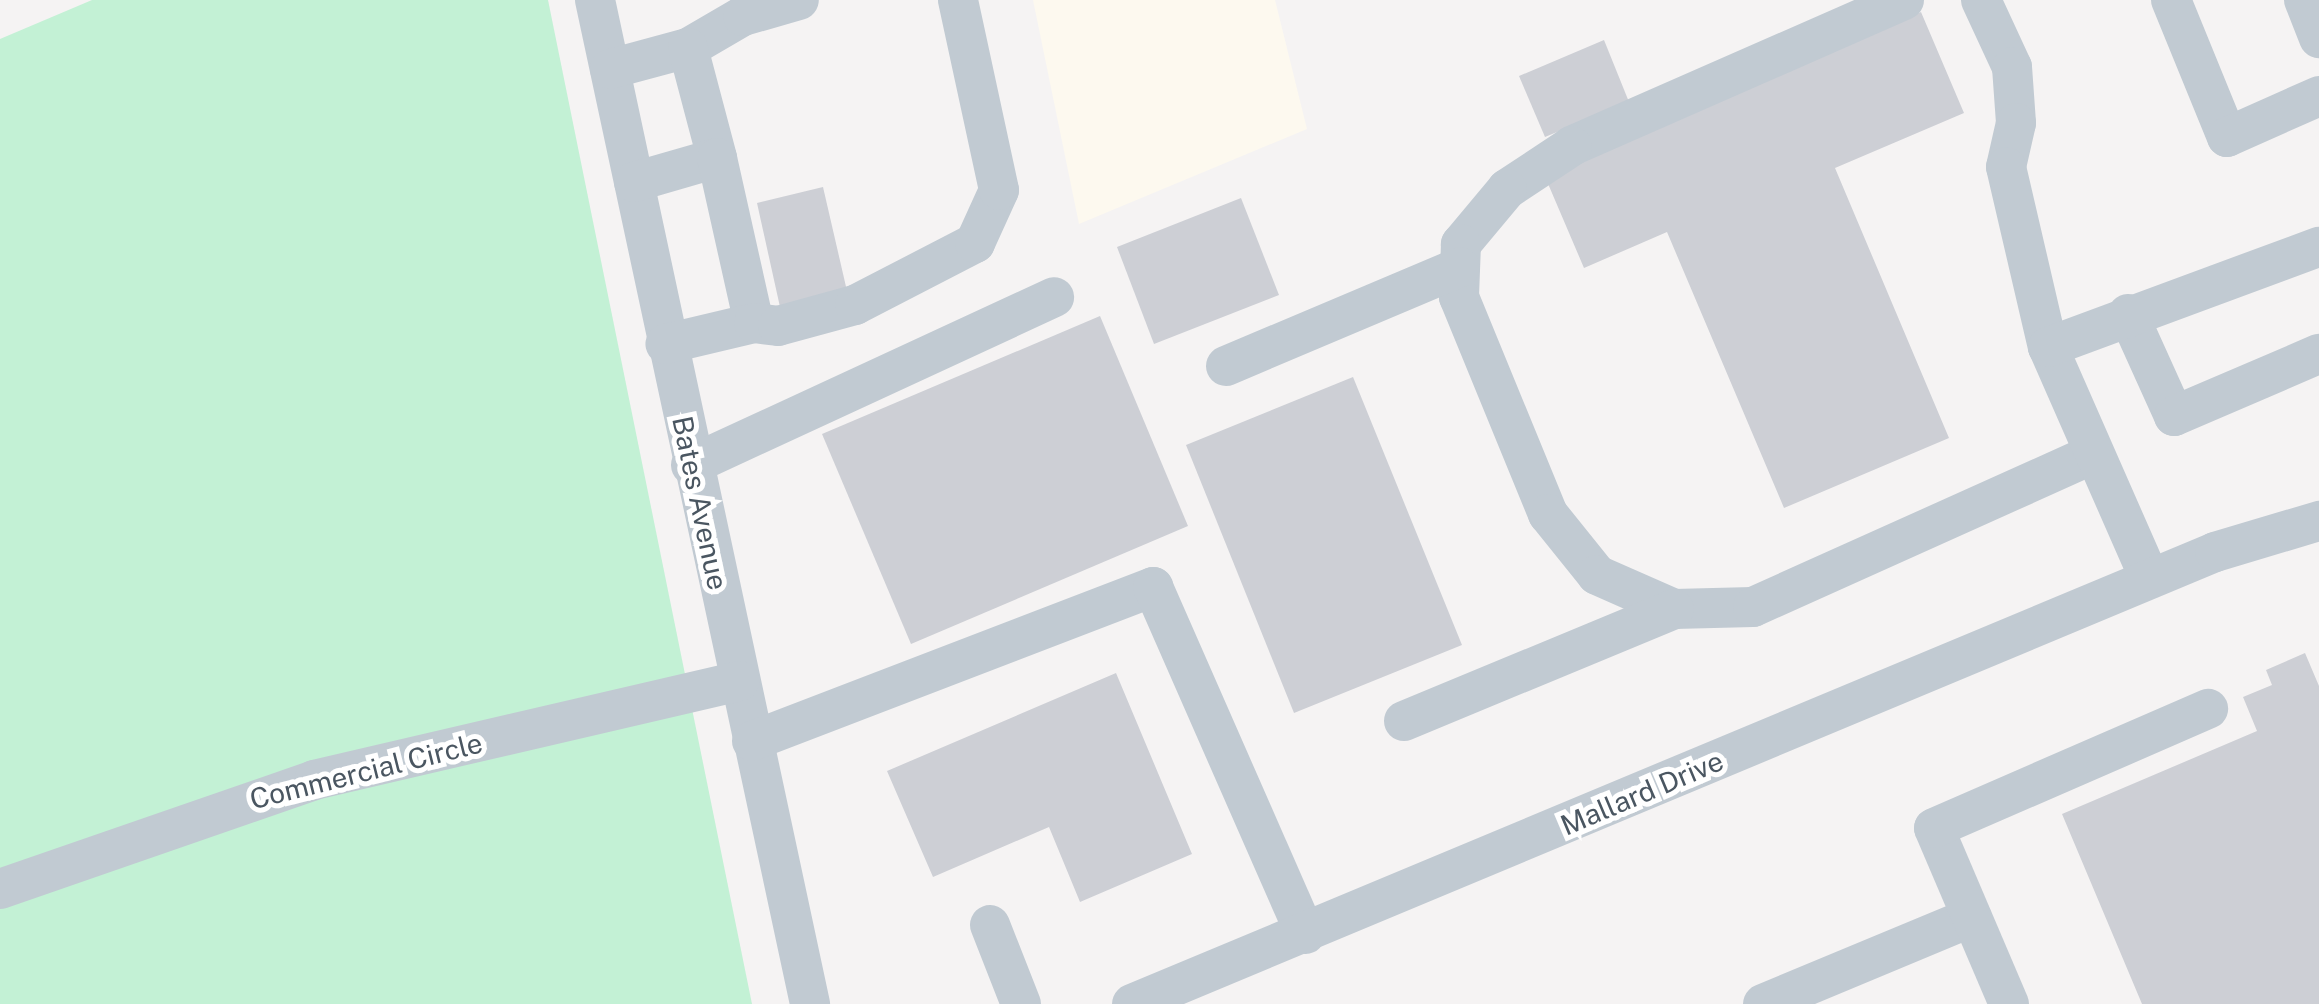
<!DOCTYPE html>
<style>
body{margin:0}
#map{position:relative;width:2319px;height:1004px;overflow:hidden;background:#f5f3f3;font-family:"Public Sans",sans-serif}
div>[style]{position:absolute}
[style*='--x']{left:calc(var(--x)*1px);top:calc(var(--y)*1px);width:calc(var(--w)*1px);rotate:calc(var(--a)*1deg)}
.commercial>*{inset:0;background:#fdf9ef}
.green>*{inset:0;background:#c3f1d5}
.building>*{inset:0;background:#cdcfd5}
.minor>*{height:40px;margin:-20px;padding:0 20px;transform-origin:20px;border-radius:20px;background:#c1cad2}
span{translate:-50% -50%;white-space:nowrap;text-align:center;line-height:1.15;-webkit-text-stroke:10px #fff;paint-order:stroke}
.street-label{font-size:28px;color:#4a5661}
</style>
<div id="map">
<div class="commercial">
<div style="clip-path:polygon(1033px 0,1275px 0,1307px 129px,1079px 224px)"></div>
</div>
<div class="green">
<div style="clip-path:polygon(92px 0,548px 0,752px 1004px,0 1004px,0 39px)"></div>
</div>
<div class="building">
<div style="clip-path:polygon(1921px 12px,1964px 113px,1835px 168px,1949px 438px,1784px 508px,1667px 232px,1584px 268px,1543px 172px)"></div>
<div style="clip-path:polygon(1604px 40px,1629px 102px,1545px 137px,1519px 76px)"></div>
<div style="clip-path:polygon(823px 187px,847px 291px,780px 307px,757px 203px)"></div>
<div style="clip-path:polygon(1241px 198px,1279px 295px,1154px 344px,1117px 247px)"></div>
<div style="clip-path:polygon(1100px 316px,1188px 526px,911px 644px,822px 434px)"></div>
<div style="clip-path:polygon(1353px 377px,1462px 645px,1294px 713px,1186px 445px)"></div>
<div style="clip-path:polygon(2305px 653px,2319px 686px,2319px 1004px,2142px 1004px,2062px 814px,2257px 731px,2243px 697px,2272px 685px,2266px 670px)"></div>
<div style="clip-path:polygon(1116px 673px,1192px 854px,1080px 902px,1049px 827px,933px 877px,887px 771px)"></div>
</div>
<div class="minor">
<div style="--x:595;--y:0;--w:1027;--a:77.91"></div>
<div style="--x:1904;--y:0;--w:363;--a:156.3"></div>
<div style="--x:1572;--y:146;--w:78;--a:146.5"></div>
<div style="--x:1507;--y:189;--w:72;--a:129.9"></div>
<div style="--x:1461;--y:244;--w:53;--a:92.2"></div>
<div style="--x:1459;--y:297;--w:235;--a:67.7"></div>
<div style="--x:1548;--y:514;--w:78;--a:51.2"></div>
<div style="--x:1597;--y:575;--w:84;--a:23.8"></div>
<div style="--x:1674;--y:609;--w:79;--a:-1.5"></div>
<div style="--x:1753;--y:607;--w:373;--a:-24.2"></div>
<div style="--x:1981;--y:0;--w:74;--a:65.2"></div>
<div style="--x:2012;--y:67;--w:56;--a:85.9"></div>
<div style="--x:2016;--y:123;--w:45;--a:102.8"></div>
<div style="--x:2006;--y:167;--w:185;--a:76.9"></div>
<div style="--x:2048;--y:347;--w:253;--a:66.3"></div>
<div style="--x:2171;--y:0;--w:148;--a:67.8"></div>
<div style="--x:2227;--y:137;--w:101;--a:-24"></div>
<div style="--x:2304;--y:0;--w:41;--a:68.5"></div>
<div style="--x:688;--y:48;--w:64;--a:-30.2"></div>
<div style="--x:743;--y:16;--w:58;--a:-15.9"></div>
<div style="--x:610;--y:69;--w:81;--a:-15.1"></div>
<div style="--x:688;--y:48;--w:114;--a:75.2"></div>
<div style="--x:634;--y:182;--w:86;--a:-16.1"></div>
<div style="--x:717;--y:158;--w:169;--a:77.4"></div>
<div style="--x:754;--y:323;--w:91;--a:166.7"></div>
<div style="--x:2128;--y:314;--w:112;--a:65.7"></div>
<div style="--x:2174;--y:416;--w:158;--a:-23.2"></div>
<div style="--x:754;--y:323;--w:24;--a:7"></div>
<div style="--x:778;--y:326;--w:80;--a:-15.3"></div>
<div style="--x:855;--y:305;--w:135;--a:-27.3"></div>
<div style="--x:975;--y:243;--w:58;--a:-65.6"></div>
<div style="--x:999;--y:190;--w:194;--a:-102.2"></div>
<div style="--x:2048;--y:347;--w:289;--a:-20.3"></div>
<div style="--x:1226;--y:366;--w:254;--a:-22.9"></div>
<div style="--x:691;--y:465;--w:400;--a:-24.8"></div>
<div style="--x:1404;--y:721;--w:292;--a:-22.5"></div>
<div style="--x:752;--y:741;--w:430;--a:-21"></div>
<div style="--x:1153;--y:587;--w:379;--a:66.3"></div>
<div style="--x:0;--y:889;--w:332;--a:-19.1"></div>
<div style="--x:314;--y:780;--w:437;--a:-13.1"></div>
<div style="--x:990;--y:925;--w:85;--a:68.6"></div>
<div style="--x:1132;--y:1004;--w:1174;--a:-22.65"></div>
<div style="--x:2215;--y:552;--w:109;--a:-16.6"></div>
<div style="--x:1763;--y:1004;--w:226;--a:-22.6"></div>
<div style="--x:2009;--y:1004;--w:191;--a:-113.1"></div>
<div style="--x:1934;--y:828;--w:299;--a:-23.5"></div>
</div>
<div class="street-label">
<span style="left:700px;top:503px;rotate:78deg">Bates Avenue</span>
<span style="left:366px;top:771px;rotate:-14deg">Commercial Circle</span>
<span style="left:1642px;top:793px;rotate:-23deg">Mallard Drive</span>
</div>
</div>
